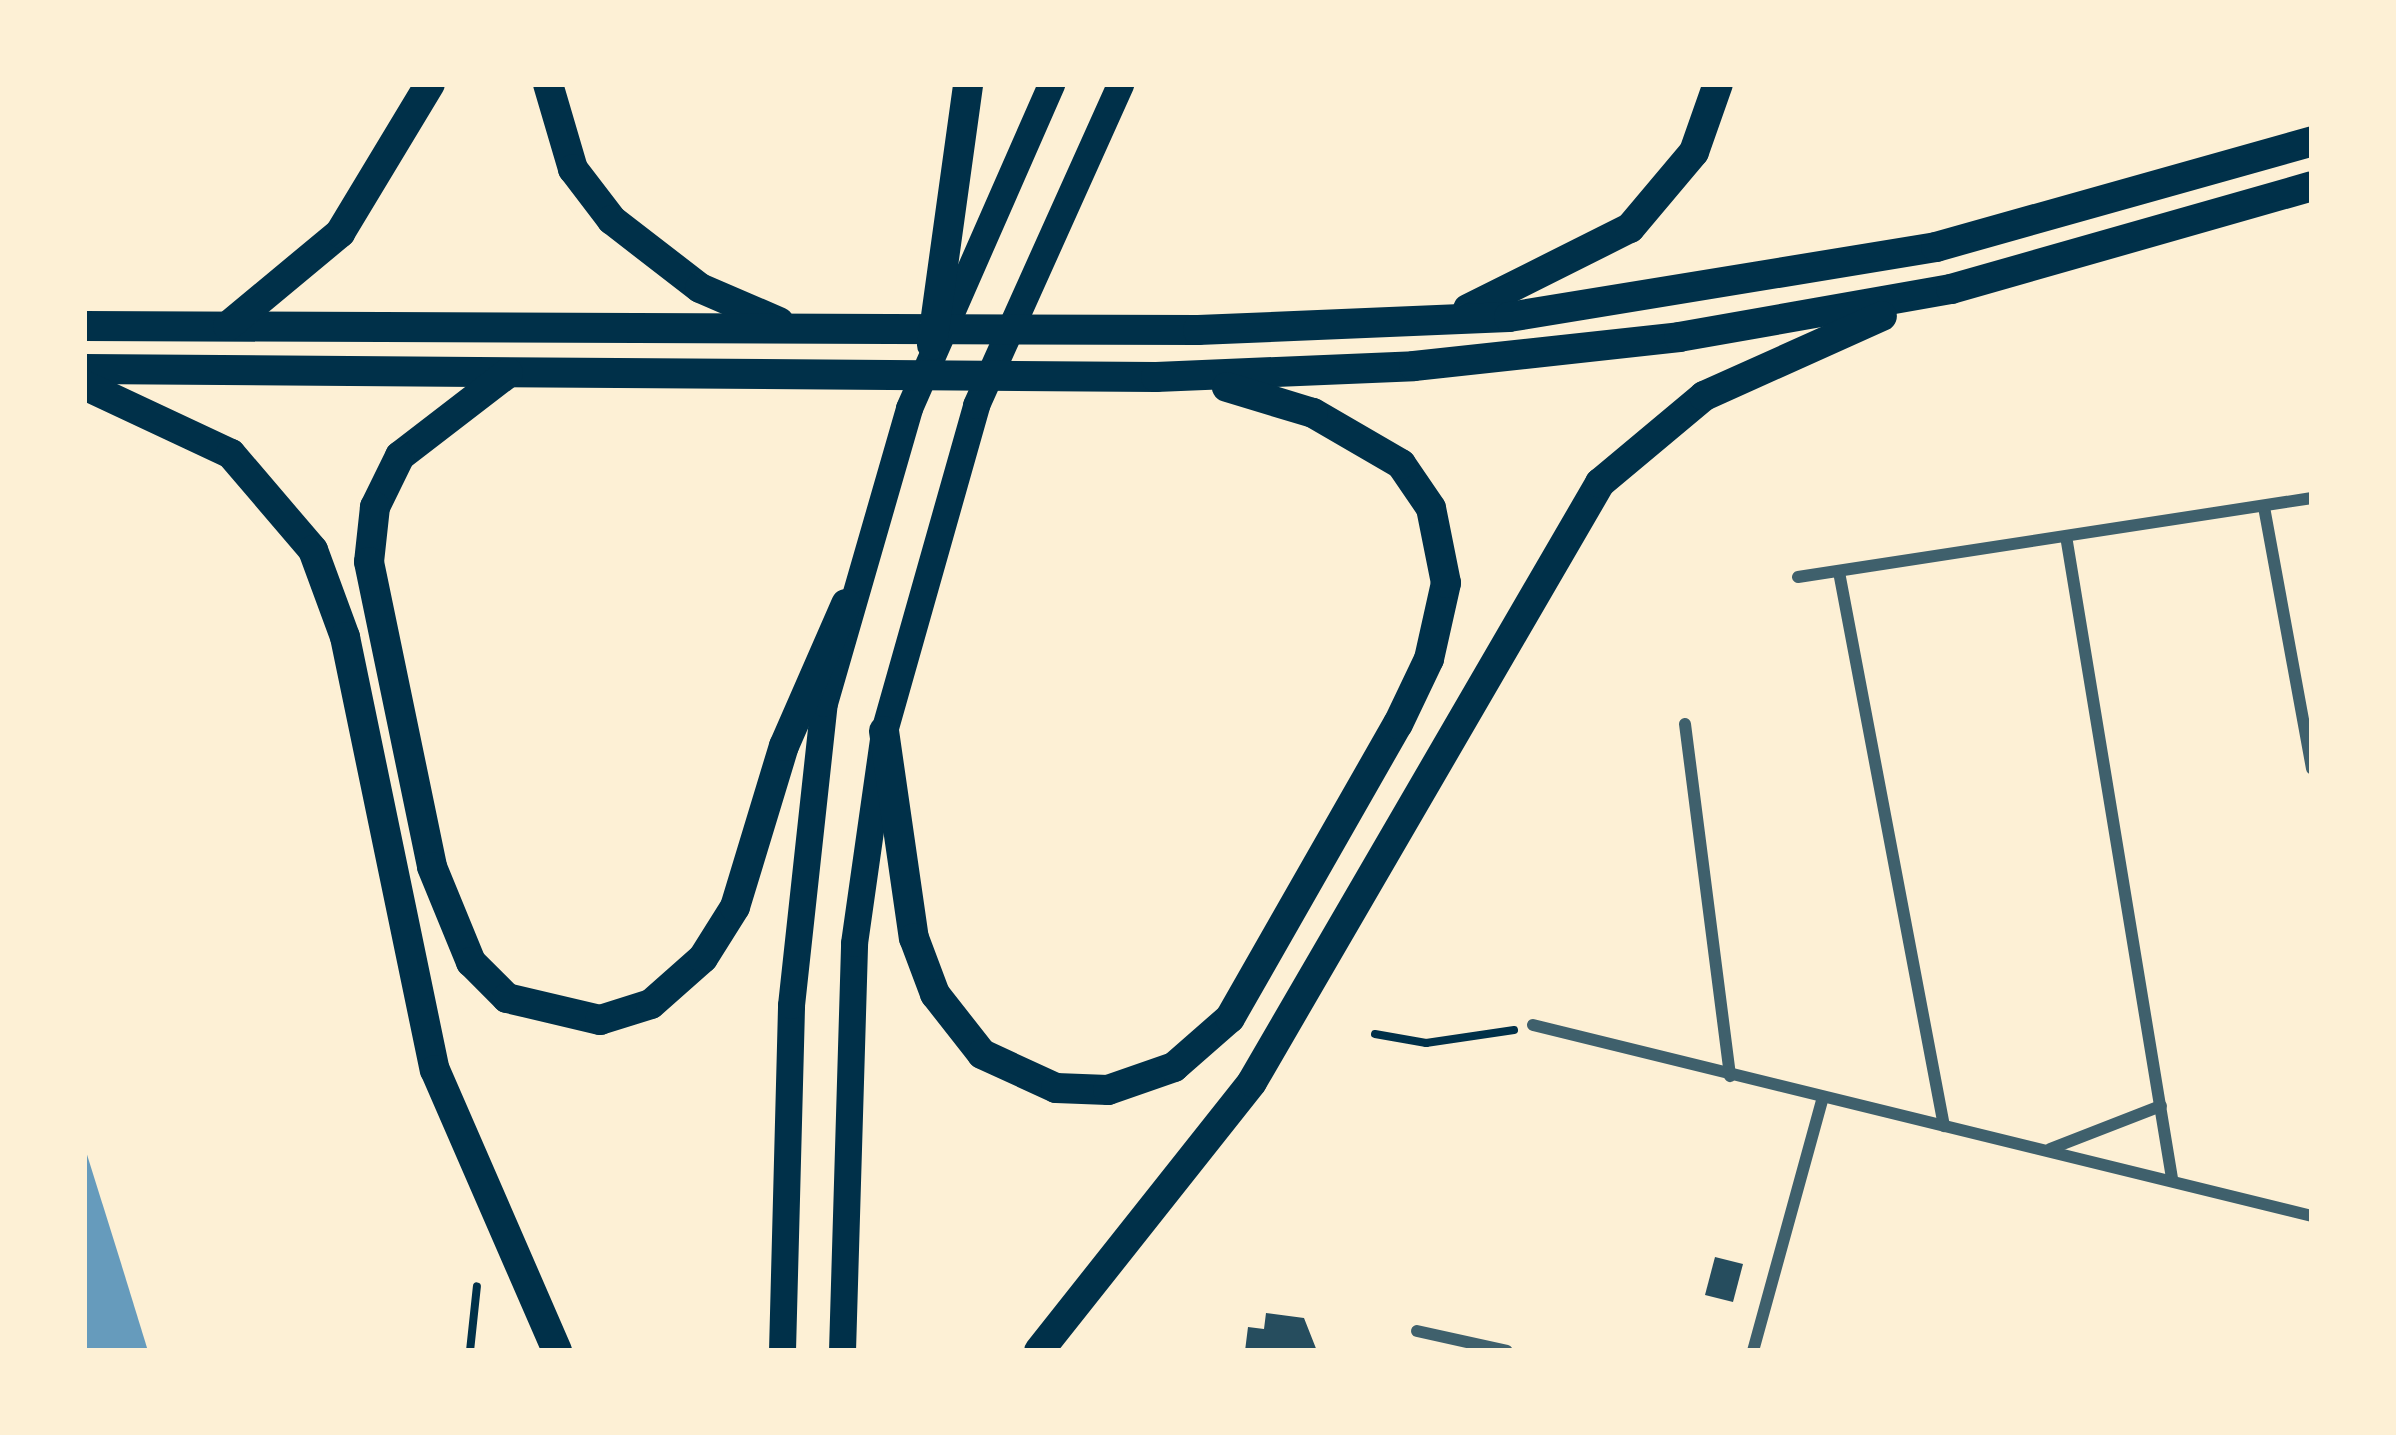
<!DOCTYPE html>
<style>
body{margin:0}
#map{position:relative;width:2396px;height:1435px;overflow:hidden;background:#fdf0d5;font-family:"IBM Plex Serif",serif}
div>[style]{position:absolute}
[style*='--x']{left:calc(var(--x)*1px);top:calc(var(--y)*1px);width:calc(var(--w)*1px);rotate:calc(var(--a)*1deg)}
.water>*{inset:0;background:#669bbc}
.building>*{inset:0;background:#264d5e}
.path>*{height:8px;margin:-4px;padding:0 4px;transform-origin:4px;border-radius:4px;background:#003049}
.minor>*{height:12px;margin:-6px;padding:0 6px;transform-origin:6px;border-radius:6px;background:#3f606c}
.primary>*{height:27px;margin:-13.5px;padding:0 13.5px;transform-origin:13.5px;border-radius:13.5px;background:#003049}
.trunk>*{height:30px;margin:-15px;padding:0 15px;transform-origin:15px;border-radius:15px;background:#003049}
span{translate:-50% -50%;white-space:nowrap;text-align:center;line-height:1.15;-webkit-text-stroke:12px #fdf0d5;paint-order:stroke}
.frame{position:absolute;inset:0;border:87px solid #fdf0d5;pointer-events:none}
</style>
<div id="map">
<div class="water">
<div style="clip-path:polygon(84px 1145px,120px 1260px,148px 1351px,84px 1351px)"></div>
</div>
<div class="building">
<div style="clip-path:polygon(1715px 1257px,1743px 1264px,1733px 1302px,1705px 1295px)"></div>
<div style="clip-path:polygon(1266px 1313px,1304px 1318px,1317px 1351px,1245px 1351px,1248px 1327px,1264px 1329px)"></div>
</div>
<div class="path">
<div style="--x:1375;--y:1034;--w:52;--a:10"></div>
<div style="--x:1426;--y:1043;--w:89;--a:-8.4"></div>
<div style="--x:470;--y:1351;--w:65;--a:-83.9"></div>
</div>
<div class="minor">
<div style="--x:2264;--y:507;--w:266;--a:79.6"></div>
<div style="--x:2067;--y:542;--w:645;--a:80.63"></div>
<div style="--x:1839;--y:572;--w:564;--a:79.27"></div>
<div style="--x:1798;--y:577;--w:520;--a:-8.74"></div>
<div style="--x:1685;--y:724;--w:355;--a:82.7"></div>
<div style="--x:1533;--y:1025;--w:802;--a:13.78"></div>
<div style="--x:2050;--y:1149;--w:119;--a:-21.2"></div>
<div style="--x:1417;--y:1331;--w:92;--a:12.5"></div>
<div style="--x:1753;--y:1351;--w:260;--a:-74.6"></div>
</div>
<div class="primary">
<div style="--x:782;--y:1351;--w:346;--a:-88.5"></div>
<div style="--x:791;--y:1005;--w:304;--a:-83.8"></div>
<div style="--x:824;--y:703;--w:307;--a:-73.9"></div>
<div style="--x:909;--y:408;--w:354;--a:-66.3"></div>
<div style="--x:842;--y:1351;--w:408;--a:-88.3"></div>
<div style="--x:854;--y:943;--w:214;--a:-81.9"></div>
<div style="--x:884;--y:731;--w:339;--a:-74.2"></div>
<div style="--x:976;--y:405;--w:352;--a:-65.8"></div>
</div>
<div class="trunk">
<div style="--x:548;--y:84;--w:89;--a:73.6"></div>
<div style="--x:573;--y:169;--w:64;--a:52.6"></div>
<div style="--x:612;--y:220;--w:111;--a:37.7"></div>
<div style="--x:700;--y:288;--w:86;--a:23.3"></div>
<div style="--x:1468;--y:309;--w:181;--a:-26.6"></div>
<div style="--x:1630;--y:228;--w:99;--a:-49.9"></div>
<div style="--x:1694;--y:152;--w:72;--a:-70.6"></div>
<div style="--x:84;--y:326;--w:1114;--a:0.21"></div>
<div style="--x:1198;--y:330;--w:311;--a:-2.4"></div>
<div style="--x:1509;--y:317;--w:433;--a:-9.3"></div>
<div style="--x:1936;--y:247;--w:391;--a:-15.7"></div>
<div style="--x:228;--y:326;--w:146;--a:-39.7"></div>
<div style="--x:340;--y:233;--w:174;--a:-58.9"></div>
<div style="--x:932;--y:345;--w:263;--a:-82.1"></div>
<div style="--x:84;--y:369;--w:1072;--a:0.43"></div>
<div style="--x:1156;--y:377;--w:258;--a:-2.4"></div>
<div style="--x:1414;--y:366;--w:267;--a:-6.2"></div>
<div style="--x:1679;--y:337;--w:276;--a:-10"></div>
<div style="--x:1951;--y:289;--w:375;--a:-15.9"></div>
<div style="--x:508;--y:373;--w:136;--a:142.5"></div>
<div style="--x:400;--y:456;--w:57;--a:116.1"></div>
<div style="--x:375;--y:507;--w:55;--a:96.2"></div>
<div style="--x:369;--y:562;--w:311;--a:78.3"></div>
<div style="--x:432;--y:867;--w:103;--a:67.7"></div>
<div style="--x:471;--y:962;--w:51;--a:45"></div>
<div style="--x:507;--y:998;--w:96;--a:13.3"></div>
<div style="--x:600;--y:1020;--w:53;--a:-17.4"></div>
<div style="--x:651;--y:1004;--w:69;--a:-41.5"></div>
<div style="--x:703;--y:958;--w:60;--a:-57.9"></div>
<div style="--x:735;--y:907;--w:168;--a:-73.1"></div>
<div style="--x:784;--y:746;--w:155;--a:-66.4"></div>
<div style="--x:84;--y:385;--w:162;--a:25.1"></div>
<div style="--x:231;--y:454;--w:126;--a:49.5"></div>
<div style="--x:313;--y:550;--w:93;--a:69.8"></div>
<div style="--x:345;--y:637;--w:442;--a:78.3"></div>
<div style="--x:435;--y:1070;--w:306;--a:66.5"></div>
<div style="--x:884;--y:731;--w:209;--a:81.8"></div>
<div style="--x:914;--y:938;--w:60;--a:69.4"></div>
<div style="--x:935;--y:994;--w:76;--a:51.9"></div>
<div style="--x:982;--y:1054;--w:81;--a:24.7"></div>
<div style="--x:1056;--y:1088;--w:52;--a:2.2"></div>
<div style="--x:1108;--y:1090;--w:70;--a:-19.2"></div>
<div style="--x:1174;--y:1067;--w:74;--a:-41.2"></div>
<div style="--x:1230;--y:1018;--w:339;--a:-60.3"></div>
<div style="--x:1398;--y:724;--w:72;--a:-64.5"></div>
<div style="--x:1429;--y:659;--w:78;--a:-77.4"></div>
<div style="--x:1446;--y:583;--w:76;--a:-101.3"></div>
<div style="--x:1431;--y:508;--w:53;--a:-124.3"></div>
<div style="--x:1401;--y:464;--w:102;--a:-149.9"></div>
<div style="--x:1313;--y:413;--w:90;--a:-163.2"></div>
<div style="--x:1039;--y:1351;--w:343;--a:-51.6"></div>
<div style="--x:1252;--y:1082;--w:693;--a:-59.84"></div>
<div style="--x:1600;--y:483;--w:136;--a:-39.9"></div>
<div style="--x:1704;--y:396;--w:195;--a:-24.2"></div>
</div>
<div class="frame"></div>
</div>
